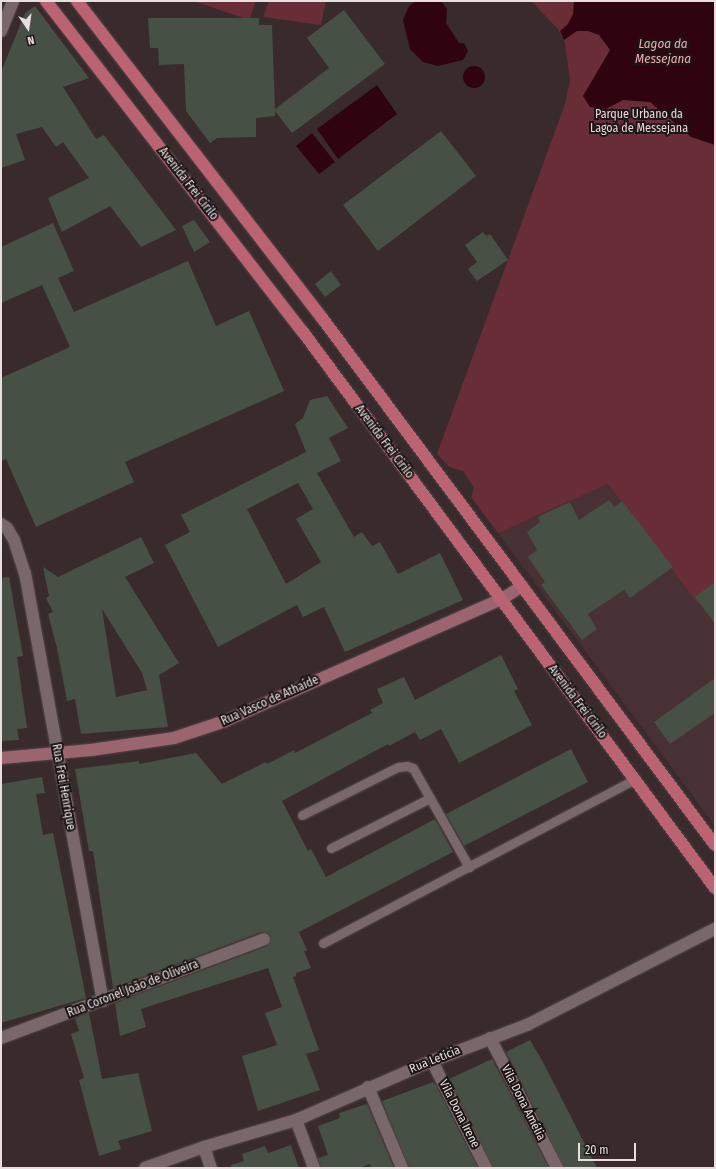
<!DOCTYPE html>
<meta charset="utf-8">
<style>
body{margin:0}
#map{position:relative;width:716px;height:1169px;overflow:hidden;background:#392a2c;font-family:"Fira Sans Condensed",sans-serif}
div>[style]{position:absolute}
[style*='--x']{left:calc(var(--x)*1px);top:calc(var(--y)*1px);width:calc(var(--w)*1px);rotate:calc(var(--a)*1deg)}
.built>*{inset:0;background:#473134}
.green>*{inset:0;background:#682d37}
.water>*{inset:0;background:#2f040e}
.round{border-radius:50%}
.building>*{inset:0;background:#475044}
.roads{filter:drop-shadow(0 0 1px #544749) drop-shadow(0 0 1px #544749)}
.lane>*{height:9px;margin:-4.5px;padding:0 4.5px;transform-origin:4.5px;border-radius:4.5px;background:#796769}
.street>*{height:12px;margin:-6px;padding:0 6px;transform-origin:6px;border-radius:6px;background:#796769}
.secondary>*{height:12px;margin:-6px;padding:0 6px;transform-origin:6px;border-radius:6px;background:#9a656e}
.primary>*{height:12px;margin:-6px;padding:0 6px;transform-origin:6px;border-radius:6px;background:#bc6373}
span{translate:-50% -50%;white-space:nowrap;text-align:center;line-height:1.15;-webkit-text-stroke:4px #1c1515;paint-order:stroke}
.park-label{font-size:12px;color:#efd5d8}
.street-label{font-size:12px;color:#e8dedf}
.water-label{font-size:13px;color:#f4aab3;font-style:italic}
.frame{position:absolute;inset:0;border:2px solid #e8dedf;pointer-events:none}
.north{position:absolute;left:8px;top:8px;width:40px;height:40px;-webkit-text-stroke:3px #1c1515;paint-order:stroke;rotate:167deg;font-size:11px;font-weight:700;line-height:16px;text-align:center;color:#e8dedf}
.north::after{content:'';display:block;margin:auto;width:14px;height:18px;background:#e8dedf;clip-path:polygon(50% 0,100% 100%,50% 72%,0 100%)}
.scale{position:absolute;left:578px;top:1143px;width:58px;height:18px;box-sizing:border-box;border:2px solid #e8dedf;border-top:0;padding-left:5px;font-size:12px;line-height:14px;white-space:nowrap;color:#e8dedf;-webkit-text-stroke:3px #1c1515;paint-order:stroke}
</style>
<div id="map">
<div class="built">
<div style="clip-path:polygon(608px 484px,698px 604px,715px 592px,715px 826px,498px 533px)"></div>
</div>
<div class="green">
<div style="clip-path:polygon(194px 1px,256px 1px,249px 20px)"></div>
<div style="clip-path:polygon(269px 1px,326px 1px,321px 25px,263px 17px)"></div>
<div style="clip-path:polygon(531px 1px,715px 1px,715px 592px,698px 604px,608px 484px,498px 533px,471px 497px,474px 488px,463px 471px,449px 467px,437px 454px,565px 104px,570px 81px,565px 43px,558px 29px)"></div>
</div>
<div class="water">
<div style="clip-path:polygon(416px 1px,441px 1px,447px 9px,446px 23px,459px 43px,464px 43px,468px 51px,463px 60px,438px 66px,423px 62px,410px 49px,403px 20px,409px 6px)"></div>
<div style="clip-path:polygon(574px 1px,715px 1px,715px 145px,691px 137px,650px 102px,623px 100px,606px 109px,590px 107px,583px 96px,610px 50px,599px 35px,588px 31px,577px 31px,564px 40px,560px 31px,568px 24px,573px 14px)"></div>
<div class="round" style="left:463px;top:66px;width:22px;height:22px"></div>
<div style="clip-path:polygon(377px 85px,397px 114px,338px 159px,317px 129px)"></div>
<div style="clip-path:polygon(312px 133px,335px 162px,319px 174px,296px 146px)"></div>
</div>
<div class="building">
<div style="clip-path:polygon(35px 6px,89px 78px,63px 87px,96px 139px,104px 135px,176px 230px,141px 247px,110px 206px,62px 232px,48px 198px,89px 178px,63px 142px,56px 147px,42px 127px,16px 134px,25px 160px,1px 168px,1px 72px,25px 13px)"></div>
<div style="clip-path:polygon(344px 10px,385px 64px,292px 133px,275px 111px,275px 116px,256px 118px,256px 137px,217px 138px,210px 143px,186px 111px,184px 64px,159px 65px,158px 48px,150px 48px,148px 18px,259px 18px,259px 25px,272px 25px,275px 109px,329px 68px,307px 38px)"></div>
<div style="clip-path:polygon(441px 131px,476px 176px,378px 251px,343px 205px)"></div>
<div style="clip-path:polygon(194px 220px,210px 242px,194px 252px,182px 226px)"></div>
<div style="clip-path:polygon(53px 223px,74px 271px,58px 278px,74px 312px,188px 261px,216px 326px,249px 311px,284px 391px,125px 462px,134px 482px,36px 527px,6px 459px,1px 461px,1px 378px,70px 347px,42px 285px,1px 303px,1px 247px)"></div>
<div style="clip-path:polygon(483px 232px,486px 236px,490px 234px,508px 260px,477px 281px,468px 269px,477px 262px,465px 245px)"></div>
<div style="clip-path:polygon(331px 271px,341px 285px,325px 297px,315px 284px)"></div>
<div style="clip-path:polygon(evenodd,327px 396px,348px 428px,329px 438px,341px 461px,317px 473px,354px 537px,362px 532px,372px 546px,380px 542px,398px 574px,440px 553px,463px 600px,345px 652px,324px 607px,303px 617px,297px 605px,218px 647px,165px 545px,190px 532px,181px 515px,306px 452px,295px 424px,303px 418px,310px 400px,327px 396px,298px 483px,313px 509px,296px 519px,321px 562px,286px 584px,247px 509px,298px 483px)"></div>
<div style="clip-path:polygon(609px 500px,614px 507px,622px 501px,673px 567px,630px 598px,624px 590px,588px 614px,597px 629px,582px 640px,541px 585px,545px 582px,528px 557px,537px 550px,527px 532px,540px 522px,538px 517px,570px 502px,579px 520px)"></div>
<div style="clip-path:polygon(evenodd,141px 537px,154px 563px,125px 577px,179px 663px,159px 675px,168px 727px,81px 734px,75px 699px,67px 701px,57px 648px,48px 614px,53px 612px,46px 598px,49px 596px,43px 567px,58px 577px,141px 537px,102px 609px,142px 673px,147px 690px,116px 697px,102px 609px)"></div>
<div style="clip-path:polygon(9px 577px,23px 656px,17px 657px,27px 728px,17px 729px,19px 740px,1px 741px,1px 578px)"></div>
<div style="clip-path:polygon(715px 582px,715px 624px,695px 597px)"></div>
<div style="clip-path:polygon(501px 655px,518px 689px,514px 691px,532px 725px,459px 763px,441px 729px,420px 740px,415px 732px,389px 746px,388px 744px,282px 801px,308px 851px,311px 849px,326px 877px,435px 819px,453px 852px,299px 932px,307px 950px,304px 951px,311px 968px,296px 973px,296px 976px,293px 977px,319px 1050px,306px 1054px,320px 1090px,258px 1111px,242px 1056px,277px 1045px,265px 1013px,282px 1007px,268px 968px,141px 1009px,146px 1027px,120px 1036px,115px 1003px,267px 946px,271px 937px,268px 933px,261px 932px,113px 988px,93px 851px,89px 851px,75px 769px,139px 761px,139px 764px,196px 753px,222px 784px,266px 762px,267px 764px,294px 750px,295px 753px,372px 713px,370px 710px,383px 703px,377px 689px,404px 677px,415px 700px)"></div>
<div style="clip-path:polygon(715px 678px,715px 713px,670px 744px,654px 722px)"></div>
<div style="clip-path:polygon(571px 749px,588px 782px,464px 846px,446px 814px)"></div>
<div style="clip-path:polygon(42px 777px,45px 793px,36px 794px,43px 835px,53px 833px,86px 998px,1px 1023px,1px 784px)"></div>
<div style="clip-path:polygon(89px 1013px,102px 1079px,138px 1073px,152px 1131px,118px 1141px,121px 1149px,99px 1156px,79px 1080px,84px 1078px,71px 1034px,79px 1031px,75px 1018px)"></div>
<div style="clip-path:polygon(530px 1040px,543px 1062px,597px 1168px,564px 1168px,506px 1052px)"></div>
<div style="clip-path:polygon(492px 1059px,549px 1168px,493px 1168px,449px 1079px)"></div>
<div style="clip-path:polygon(433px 1082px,436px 1085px,478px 1168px,409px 1168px,382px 1101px)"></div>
<div style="clip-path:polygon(367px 1104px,394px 1168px,371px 1168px,370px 1164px,359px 1168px,321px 1168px,318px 1158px,328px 1155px,318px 1126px,340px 1118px,339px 1113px)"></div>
<div style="clip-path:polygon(291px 1145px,299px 1168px,232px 1168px,231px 1165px,244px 1161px,242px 1154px,265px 1146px,268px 1153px)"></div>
</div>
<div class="roads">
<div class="lane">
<div style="--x:302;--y:815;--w:107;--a:-26.6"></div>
<div style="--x:398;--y:767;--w:9;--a:-6"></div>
<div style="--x:407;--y:766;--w:6;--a:18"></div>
<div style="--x:413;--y:768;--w:114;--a:60.5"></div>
<div style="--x:331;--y:848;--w:111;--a:-26.8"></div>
<div style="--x:323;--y:943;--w:352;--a:-27.7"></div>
</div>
<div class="street">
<div style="--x:1;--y:31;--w:32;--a:-68"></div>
<div style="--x:1;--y:524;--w:7;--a:34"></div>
<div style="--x:7;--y:528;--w:14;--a:60"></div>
<div style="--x:14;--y:540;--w:35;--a:72"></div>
<div style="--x:25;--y:573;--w:435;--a:79.7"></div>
<div style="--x:1;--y:1038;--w:281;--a:-20.6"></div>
<div style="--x:490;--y:1038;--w:146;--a:62.7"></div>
<div style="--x:432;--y:1061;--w:120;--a:63.2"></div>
<div style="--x:368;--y:1087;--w:88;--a:67.2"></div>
<div style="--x:296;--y:1120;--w:51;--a:69.4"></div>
<div style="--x:204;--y:1147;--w:22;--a:72"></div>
<div style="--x:145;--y:1168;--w:63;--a:-19.6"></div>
<div style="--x:204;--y:1147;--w:96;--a:-16.4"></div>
<div style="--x:296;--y:1120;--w:148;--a:-23.5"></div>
<div style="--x:432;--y:1061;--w:102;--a:-20.8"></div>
<div style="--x:527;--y:1025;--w:211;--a:-27.1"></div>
</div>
<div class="secondary">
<div style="--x:1;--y:758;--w:90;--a:-5.1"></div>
<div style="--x:91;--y:750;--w:84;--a:-8.2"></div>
<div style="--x:174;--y:738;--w:54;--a:-18.4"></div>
<div style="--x:225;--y:721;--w:303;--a:-23.8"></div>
<div style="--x:502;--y:599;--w:24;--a:-33"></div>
</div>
<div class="primary">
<div style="--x:46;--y:1;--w:419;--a:52.2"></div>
<div style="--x:303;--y:332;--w:692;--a:53.46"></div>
<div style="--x:77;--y:1;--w:401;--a:52.3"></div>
<div style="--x:322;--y:318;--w:657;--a:53.29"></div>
</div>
</div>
<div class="park-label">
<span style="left:639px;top:122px">Parque Urbano da<br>Lagoa de Messejana</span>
</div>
<div class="street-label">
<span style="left:188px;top:184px;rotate:52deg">Avenida Frei Cirilo</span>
<span style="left:384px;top:442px;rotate:53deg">Avenida Frei Cirilo</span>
<span style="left:270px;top:701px;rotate:-24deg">Rua Vasco de Athaíde</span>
<span style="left:577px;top:702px;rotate:53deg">Avenida Frei Cirilo</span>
<span style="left:63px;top:787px;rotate:80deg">Rua Frei Henrique</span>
<span style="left:133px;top:989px;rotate:-21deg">Rua Coronel João de Oliveira</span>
<span style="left:435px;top:1060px;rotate:-22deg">Rua Letícia</span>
<span style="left:523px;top:1103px;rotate:63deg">Vila Dona Amélia</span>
<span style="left:459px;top:1114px;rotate:63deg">Vila Dona Irene</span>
</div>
<div class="water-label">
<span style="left:663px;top:52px">Lagoa da<br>Messejana</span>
</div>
<div class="frame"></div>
<div class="north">N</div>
<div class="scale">20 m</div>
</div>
